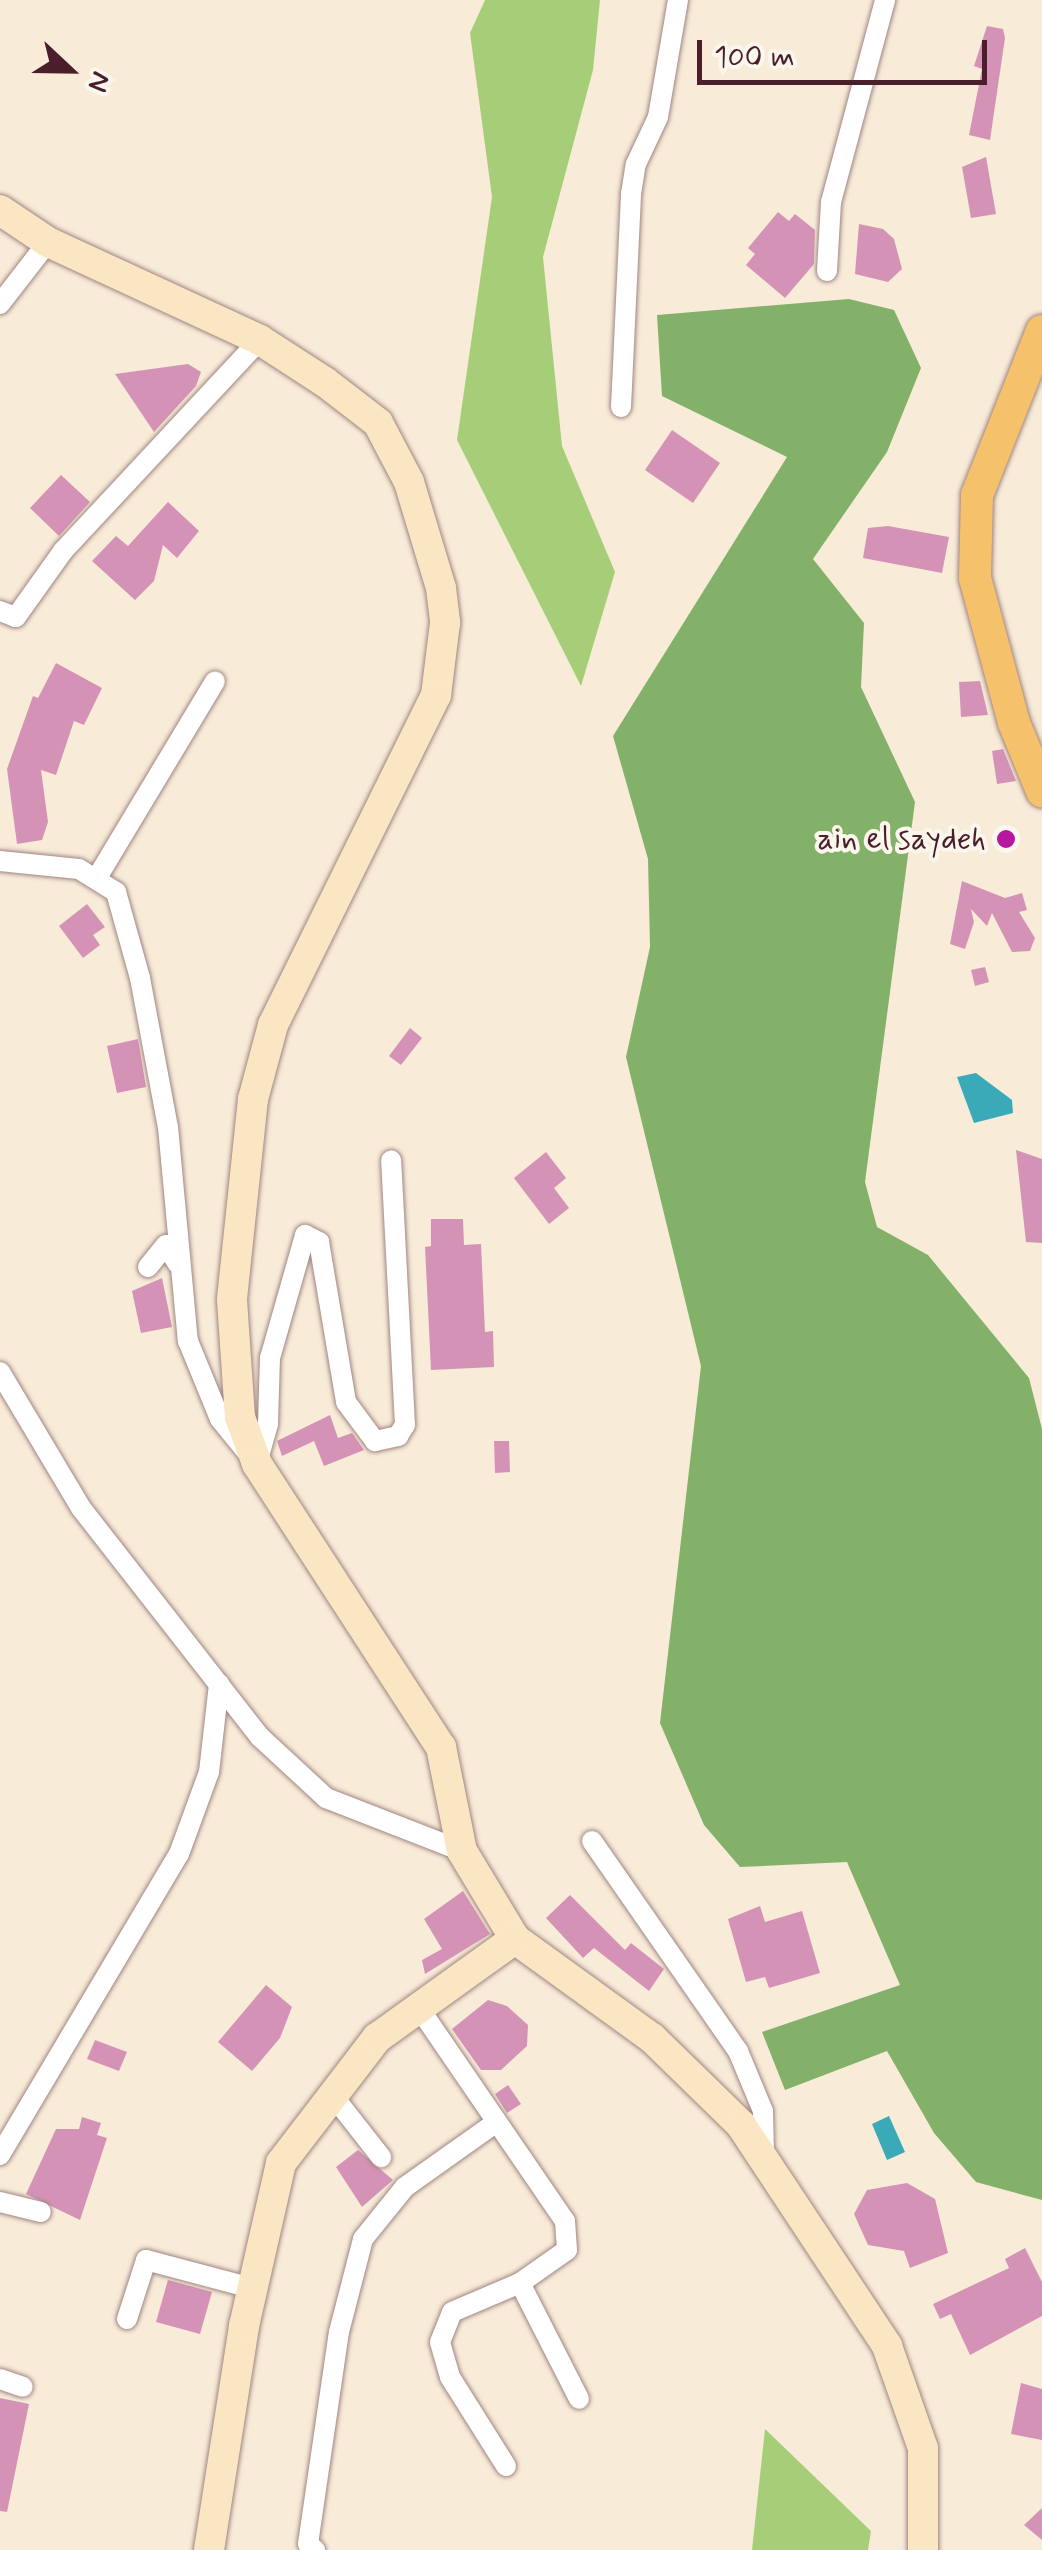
<!DOCTYPE html>
<style>
body{margin:0}
#map{position:relative;width:1042px;height:2550px;overflow:hidden;background:#f8ebd8;font-family:Mynerve,sans-serif}
div>[style]{position:absolute}
[style*='--x']{left:calc(var(--x)*1px);top:calc(var(--y)*1px);width:calc(var(--w)*1px);rotate:calc(var(--a)*1deg)}
.green>*{inset:0;background:#a6ce79}
.forest>*{inset:0;background:#84b169}
.water>*{inset:0;background:#3aaab8}
.building>*{inset:0;background:#d493b6}
.roads{filter:drop-shadow(0 0 2px #a18582) drop-shadow(0 0 2px #a18582)}
.street>*{height:20px;margin:-10px;padding:0 10px;transform-origin:10px;border-radius:10px;background:#fff}
.secondary>*{height:30px;margin:-15px;padding:0 15px;transform-origin:15px;border-radius:15px;background:#fbe6c4}
.primary>*{height:32px;margin:-16px;padding:0 16px;transform-origin:16px;border-radius:16px;background:#f5c16b}
.dots>*{width:28px;height:28px;translate:-50% -50%;box-sizing:border-box;border:5px solid #fbf7ec;border-radius:50%}
span{translate:-50% -50%;white-space:nowrap;text-align:center;line-height:1.15;-webkit-text-stroke:8px #fbf7ec;paint-order:stroke}
.poi-label{font-size:32px;color:#4a1f2b}
.right{translate:-100% -50%;text-align:right}
.north{position:absolute;left:20px;top:20px;width:100px;height:100px;-webkit-text-stroke:8px #fbf7ec;paint-order:stroke;rotate:112deg;font-size:28px;font-weight:700;line-height:40px;text-align:center;color:#4a1f2b}
.north::after{content:'';display:block;margin:auto;width:35px;height:45px;background:#4a1f2b;clip-path:polygon(50% 0,100% 100%,50% 72%,0 100%)}
.scale{position:absolute;left:697px;top:40px;width:290px;height:45px;box-sizing:border-box;border:5px solid #4a1f2b;border-top:0;padding-left:12px;font-size:30px;line-height:35px;white-space:nowrap;color:#4a1f2b;-webkit-text-stroke:8px #fbf7ec;paint-order:stroke}
</style>
<div id="map">
<div class="green">
<div style="clip-path:polygon(485px 0,600px 0,593px 70px,543px 257px,562px 446px,615px 572px,581px 686px,457px 440px,492px 197px,470px 33px)"></div>
<div style="clip-path:polygon(765px 2429px,871px 2531px,868px 2550px,752px 2550px)"></div>
</div>
<div class="forest">
<div style="clip-path:polygon(849px 299px,894px 310px,921px 368px,887px 452px,813px 559px,864px 623px,861px 687px,915px 802px,865px 1182px,877px 1227px,928px 1255px,1029px 1378px,1042px 1429px,1042px 2200px,976px 2182px,934px 2133px,887px 2051px,785px 2090px,762px 2032px,900px 1985px,847px 1862px,740px 1867px,704px 1825px,660px 1723px,701px 1366px,626px 1057px,650px 947px,648px 859px,613px 736px,787px 457px,662px 396px,657px 315px)"></div>
</div>
<div class="water">
<div style="clip-path:polygon(976px 1073px,1012px 1100px,1013px 1113px,974px 1123px,957px 1077px)"></div>
<div style="clip-path:polygon(889px 2116px,905px 2152px,887px 2160px,872px 2124px)"></div>
</div>
<div class="building">
<div style="clip-path:polygon(987px 26px,1003px 29px,1005px 38px,990px 140px,969px 135px,982px 69px,974px 66px)"></div>
<div style="clip-path:polygon(986px 157px,996px 214px,971px 218px,962px 167px)"></div>
<div style="clip-path:polygon(778px 212px,789px 221px,795px 214px,815px 230px,814px 264px,785px 298px,746px 265px,755px 254px,748px 248px)"></div>
<div style="clip-path:polygon(859px 224px,883px 229px,894px 239px,902px 269px,888px 282px,855px 274px)"></div>
<div style="clip-path:polygon(188px 364px,201px 372px,196px 386px,154px 432px,115px 374px)"></div>
<div style="clip-path:polygon(672px 430px,720px 463px,693px 503px,645px 470px)"></div>
<div style="clip-path:polygon(61px 475px,90px 502px,59px 536px,30px 508px)"></div>
<div style="clip-path:polygon(168px 502px,199px 531px,177px 558px,163px 545px,154px 581px,135px 600px,92px 561px,116px 536px,128px 546px)"></div>
<div style="clip-path:polygon(888px 526px,949px 537px,942px 573px,863px 558px,868px 528px)"></div>
<div style="clip-path:polygon(56px 663px,102px 688px,84px 725px,74px 721px,56px 775px,41px 770px,48px 822px,42px 840px,17px 844px,7px 769px,33px 696px,38px 698px)"></div>
<div style="clip-path:polygon(980px 681px,988px 715px,961px 717px,959px 682px)"></div>
<div style="clip-path:polygon(1003px 749px,1016px 781px,997px 784px,992px 751px)"></div>
<div style="clip-path:polygon(962px 881px,1005px 898px,1022px 893px,1027px 910px,1019px 912px,1035px 938px,1030px 951px,1012px 952px,992px 913px,987px 926px,971px 909px,974px 922px,965px 949px,950px 944px)"></div>
<div style="clip-path:polygon(87px 904px,105px 927px,93px 935px,100px 945px,83px 958px,59px 926px)"></div>
<div style="clip-path:polygon(985px 967px,989px 982px,975px 986px,971px 970px)"></div>
<div style="clip-path:polygon(410px 1028px,422px 1038px,401px 1065px,389px 1056px)"></div>
<div style="clip-path:polygon(138px 1039px,146px 1087px,117px 1093px,107px 1046px)"></div>
<div style="clip-path:polygon(1016px 1150px,1042px 1159px,1042px 1243px,1026px 1242px)"></div>
<div style="clip-path:polygon(546px 1152px,566px 1178px,554px 1188px,569px 1208px,549px 1224px,514px 1178px)"></div>
<div style="clip-path:polygon(431px 1219px,463px 1219px,464px 1245px,481px 1244px,485px 1332px,493px 1331px,494px 1367px,431px 1370px,425px 1247px,431px 1246px)"></div>
<div style="clip-path:polygon(162px 1278px,172px 1327px,141px 1333px,132px 1291px)"></div>
<div style="clip-path:polygon(330px 1415px,338px 1438px,352px 1433px,364px 1450px,324px 1466px,314px 1441px,282px 1456px,277px 1441px)"></div>
<div style="clip-path:polygon(494px 1441px,509px 1441px,510px 1472px,495px 1473px)"></div>
<div style="clip-path:polygon(463px 1891px,490px 1934px,425px 1974px,422px 1960px,442px 1949px,424px 1919px)"></div>
<div style="clip-path:polygon(570px 1895px,625px 1950px,631px 1943px,664px 1969px,649px 1991px,594px 1948px,583px 1958px,546px 1918px)"></div>
<div style="clip-path:polygon(760px 1906px,765px 1922px,802px 1911px,820px 1973px,769px 1988px,765px 1977px,746px 1982px,728px 1919px)"></div>
<div style="clip-path:polygon(266px 1985px,292px 2007px,280px 2038px,252px 2071px,218px 2042px)"></div>
<div style="clip-path:polygon(488px 2000px,507px 2006px,528px 2025px,527px 2046px,501px 2070px,481px 2070px,452px 2029px)"></div>
<div style="clip-path:polygon(95px 2040px,127px 2052px,119px 2071px,87px 2059px)"></div>
<div style="clip-path:polygon(508px 2085px,521px 2104px,507px 2113px,495px 2094px)"></div>
<div style="clip-path:polygon(82px 2117px,101px 2123px,97px 2135px,107px 2138px,80px 2220px,26px 2194px,56px 2129px,79px 2129px)"></div>
<div style="clip-path:polygon(358px 2150px,393px 2180px,362px 2207px,336px 2167px)"></div>
<div style="clip-path:polygon(907px 2183px,935px 2199px,948px 2253px,910px 2268px,904px 2251px,868px 2245px,854px 2214px,867px 2190px)"></div>
<div style="clip-path:polygon(1025px 2248px,1042px 2282px,1042px 2316px,970px 2355px,951px 2314px,940px 2319px,933px 2304px,1009px 2268px,1005px 2259px)"></div>
<div style="clip-path:polygon(168px 2280px,212px 2292px,200px 2334px,156px 2322px)"></div>
<div style="clip-path:polygon(1021px 2383px,1042px 2389px,1042px 2440px,1011px 2434px)"></div>
<div style="clip-path:polygon(0 2398px,29px 2404px,7px 2512px,0 2511px)"></div>
<div style="clip-path:polygon(1042px 2508px,1042px 2540px,1024px 2525px)"></div>
</div>
<div class="roads">
<div class="street">
<div style="--x:827;--y:271;--w:69;--a:-86.7"></div>
<div style="--x:831;--y:202;--w:209;--a:-75"></div>
<div style="--x:0;--y:304;--w:78;--a:-52.3"></div>
<div style="--x:621;--y:407;--w:213;--a:-87.3"></div>
<div style="--x:631;--y:194;--w:30;--a:-81"></div>
<div style="--x:636;--y:164;--w:52;--a:-64.9"></div>
<div style="--x:658;--y:117;--w:119;--a:-80.3"></div>
<div style="--x:0;--y:611;--w:17;--a:21"></div>
<div style="--x:16;--y:617;--w:81;--a:-54.5"></div>
<div style="--x:63;--y:551;--w:289;--a:-47"></div>
<div style="--x:0;--y:861;--w:79;--a:5.8"></div>
<div style="--x:79;--y:869;--w:44;--a:31.9"></div>
<div style="--x:116;--y:892;--w:89;--a:74.4"></div>
<div style="--x:140;--y:978;--w:152;--a:79.4"></div>
<div style="--x:168;--y:1127;--w:215;--a:84.7"></div>
<div style="--x:188;--y:1341;--w:84;--a:67.7"></div>
<div style="--x:220;--y:1419;--w:41;--a:50.9"></div>
<div style="--x:98;--y:876;--w:227;--a:-59"></div>
<div style="--x:148;--y:1267;--w:28;--a:-51"></div>
<div style="--x:166;--y:1245;--w:22;--a:58"></div>
<div style="--x:0;--y:1372;--w:158;--a:59.2"></div>
<div style="--x:81;--y:1508;--w:291;--a:52"></div>
<div style="--x:260;--y:1737;--w:90;--a:42.7"></div>
<div style="--x:326;--y:1798;--w:146;--a:21.3"></div>
<div style="--x:257;--y:1463;--w:41;--a:-74.2"></div>
<div style="--x:268;--y:1424;--w:66;--a:-88.3"></div>
<div style="--x:270;--y:1358;--w:128;--a:-74.1"></div>
<div style="--x:305;--y:1235;--w:16;--a:27"></div>
<div style="--x:319;--y:1242;--w:162;--a:80.4"></div>
<div style="--x:346;--y:1402;--w:49;--a:53.4"></div>
<div style="--x:375;--y:1441;--w:24;--a:-12"></div>
<div style="--x:398;--y:1436;--w:13;--a:-58"></div>
<div style="--x:405;--y:1425;--w:265;--a:-93"></div>
<div style="--x:592;--y:1841;--w:256;--a:55.2"></div>
<div style="--x:738;--y:2051;--w:65;--a:67.4"></div>
<div style="--x:763;--y:2111;--w:45;--a:88.7"></div>
<div style="--x:419;--y:2008;--w:258;--a:55.6"></div>
<div style="--x:565;--y:2221;--w:29;--a:86"></div>
<div style="--x:567;--y:2250;--w:57;--a:144.9"></div>
<div style="--x:520;--y:2283;--w:130;--a:63"></div>
<div style="--x:330;--y:2092;--w:83;--a:51.9"></div>
<div style="--x:0;--y:2155;--w:350;--a:-59.3"></div>
<div style="--x:179;--y:1854;--w:87;--a:-69.9"></div>
<div style="--x:209;--y:1772;--w:89;--a:-83.5"></div>
<div style="--x:0;--y:2202;--w:42;--a:13.7"></div>
<div style="--x:127;--y:2319;--w:62;--a:-72.1"></div>
<div style="--x:146;--y:2260;--w:109;--a:14.9"></div>
<div style="--x:0;--y:2379;--w:24;--a:19"></div>
<div style="--x:506;--y:2466;--w:105;--a:-122.2"></div>
<div style="--x:450;--y:2377;--w:36;--a:-106"></div>
<div style="--x:440;--y:2342;--w:32;--a:-68"></div>
<div style="--x:452;--y:2312;--w:74;--a:-23.1"></div>
<div style="--x:315;--y:2550;--w:9;--a:-139"></div>
<div style="--x:308;--y:2544;--w:214;--a:-81.7"></div>
<div style="--x:339;--y:2332;--w:96;--a:-75.5"></div>
<div style="--x:363;--y:2239;--w:67;--a:-51.1"></div>
<div style="--x:405;--y:2187;--w:110;--a:-35.4"></div>
</div>
<div class="secondary">
<div style="--x:0;--y:210;--w:58;--a:33.7"></div>
<div style="--x:48;--y:242;--w:234;--a:24.8"></div>
<div style="--x:260;--y:340;--w:77;--a:32.9"></div>
<div style="--x:325;--y:382;--w:67;--a:37.7"></div>
<div style="--x:378;--y:423;--w:67;--a:62.3"></div>
<div style="--x:409;--y:482;--w:111;--a:73.2"></div>
<div style="--x:441;--y:588;--w:35;--a:83"></div>
<div style="--x:445;--y:623;--w:73;--a:97.1"></div>
<div style="--x:436;--y:695;--w:368;--a:116.3"></div>
<div style="--x:273;--y:1025;--w:77;--a:105.1"></div>
<div style="--x:253;--y:1099;--w:202;--a:96"></div>
<div style="--x:232;--y:1300;--w:117;--a:86.1"></div>
<div style="--x:240;--y:1417;--w:50;--a:70.1"></div>
<div style="--x:257;--y:1464;--w:338;--a:57"></div>
<div style="--x:441;--y:1747;--w:106;--a:78.6"></div>
<div style="--x:462;--y:1851;--w:103;--a:58.9"></div>
<div style="--x:515;--y:1939;--w:169;--a:35.9"></div>
<div style="--x:652;--y:2038;--w:124;--a:44.3"></div>
<div style="--x:741;--y:2125;--w:265;--a:56.5"></div>
<div style="--x:887;--y:2346;--w:108;--a:70.6"></div>
<div style="--x:923;--y:2448;--w:102;--a:90"></div>
<div style="--x:209;--y:2550;--w:227;--a:-81.1"></div>
<div style="--x:244;--y:2326;--w:167;--a:-77.2"></div>
<div style="--x:281;--y:2163;--w:158;--a:-52.5"></div>
<div style="--x:377;--y:2038;--w:170;--a:-35.7"></div>
</div>
<div class="primary">
<div style="--x:1042;--y:331;--w:176;--a:111.6"></div>
<div style="--x:977;--y:495;--w:83;--a:91.4"></div>
<div style="--x:975;--y:578;--w:150;--a:74.9"></div>
<div style="--x:1014;--y:723;--w:74;--a:67.6"></div>
</div>
</div>
<div class="dots">
<div style="left:1006px;top:839px;background:#b5179e"></div>
</div>
<div class="poi-label">
<span class="right" style="left:986px;top:839px">ain el saydeh</span>
</div>
<div class="north">N</div>
<div class="scale">100 m</div>
</div>
